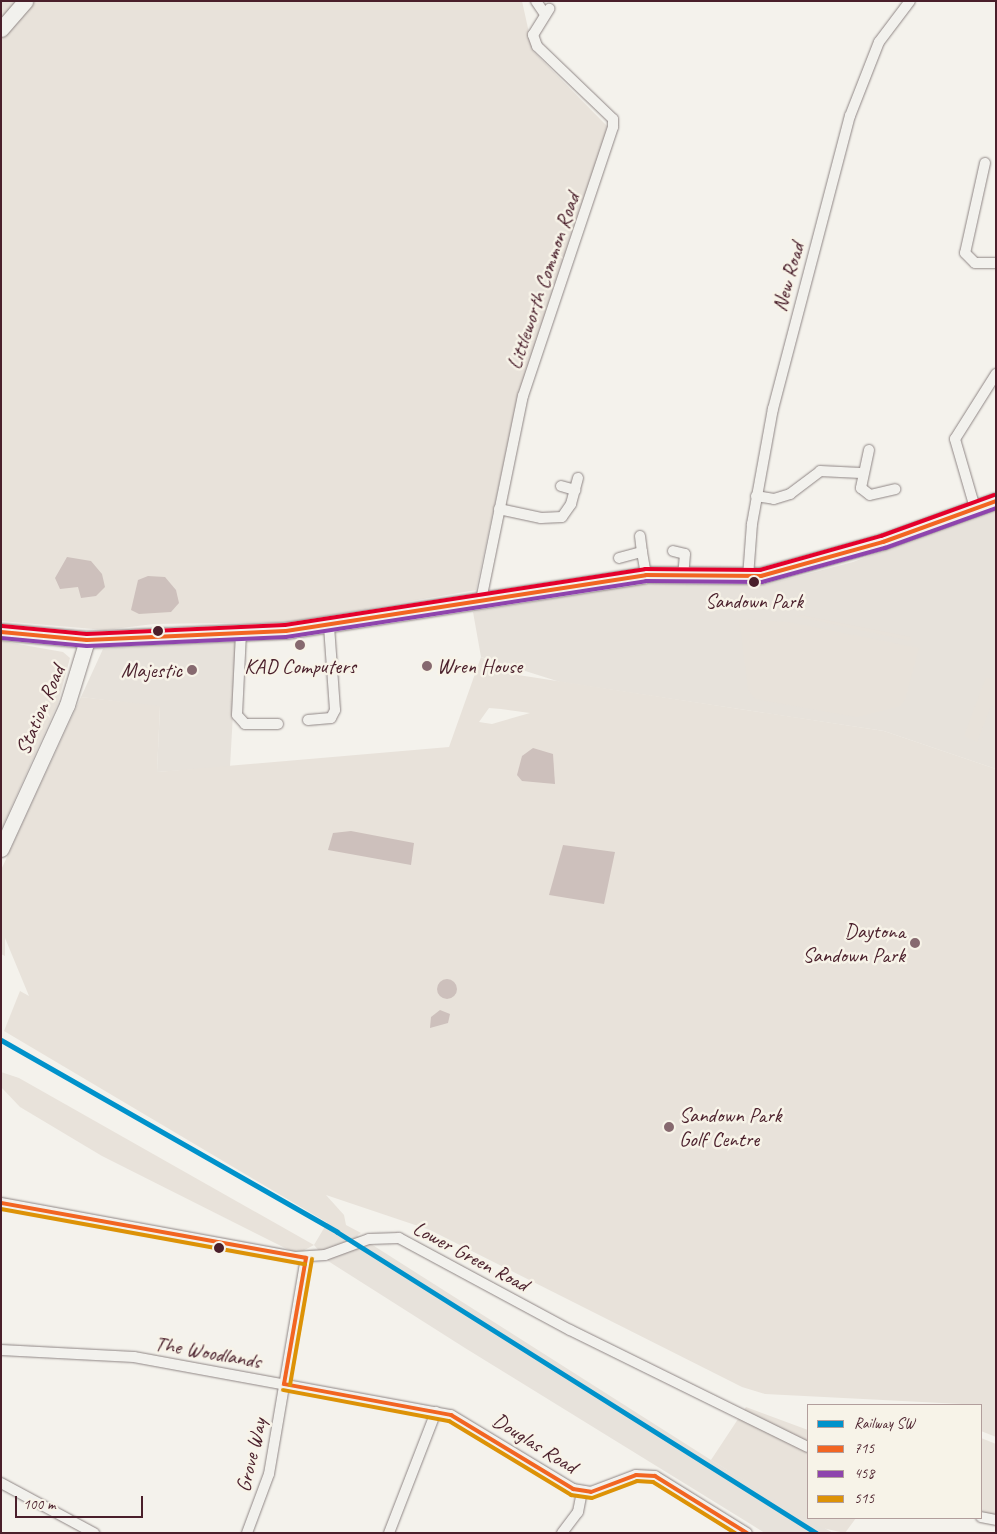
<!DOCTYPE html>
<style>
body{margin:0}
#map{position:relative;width:997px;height:1534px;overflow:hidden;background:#f4f2ec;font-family:Caveat,sans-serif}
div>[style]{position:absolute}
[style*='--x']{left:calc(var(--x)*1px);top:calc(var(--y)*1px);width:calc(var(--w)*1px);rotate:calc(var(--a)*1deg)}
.built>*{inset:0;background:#e7e2db}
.green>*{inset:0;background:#e8e2da}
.water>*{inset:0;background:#cdc0bc}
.round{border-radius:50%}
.roads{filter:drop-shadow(0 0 1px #8f8685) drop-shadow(0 0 1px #8f8685)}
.street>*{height:10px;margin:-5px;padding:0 5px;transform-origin:5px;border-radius:5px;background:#f2f1ed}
.secondary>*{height:15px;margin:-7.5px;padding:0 7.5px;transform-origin:7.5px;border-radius:7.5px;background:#f2f1ed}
.primary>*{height:16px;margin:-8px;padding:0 8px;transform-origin:8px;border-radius:8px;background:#f2f1ed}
.bus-1>*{height:4px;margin:-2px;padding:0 2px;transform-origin:2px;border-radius:2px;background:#f26522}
.bus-2>*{height:4px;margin:-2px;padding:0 2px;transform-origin:2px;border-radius:2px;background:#8e44ad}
.bus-3>*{height:4px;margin:-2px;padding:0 2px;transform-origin:2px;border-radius:2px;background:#dd9206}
.bus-4>*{height:4px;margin:-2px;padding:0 2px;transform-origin:2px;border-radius:2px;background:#e4002b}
.rail-1>*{height:5px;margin:-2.5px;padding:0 2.5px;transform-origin:2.5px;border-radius:2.5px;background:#0092cb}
.dots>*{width:14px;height:14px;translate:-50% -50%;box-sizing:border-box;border:2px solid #f7f3e8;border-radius:50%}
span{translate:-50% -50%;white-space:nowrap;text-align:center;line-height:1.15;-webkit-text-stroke:5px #f7f3e8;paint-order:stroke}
.bus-label{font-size:20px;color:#4a1f2b}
.street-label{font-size:21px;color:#4a1f2b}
.poi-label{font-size:21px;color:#4a1f2b}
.left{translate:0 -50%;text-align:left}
.right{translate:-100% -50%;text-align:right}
.frame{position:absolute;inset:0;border:2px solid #4a1f2b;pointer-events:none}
.legend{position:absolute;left:807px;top:1404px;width:175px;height:115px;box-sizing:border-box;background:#f7f3e8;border:1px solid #b29e9c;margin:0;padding:6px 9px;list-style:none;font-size:15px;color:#4a1f2b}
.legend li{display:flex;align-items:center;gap:10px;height:25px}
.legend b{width:25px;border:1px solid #b29e9c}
.scale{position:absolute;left:15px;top:1496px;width:128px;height:22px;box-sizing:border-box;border:2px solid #4a1f2b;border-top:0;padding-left:6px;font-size:15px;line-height:18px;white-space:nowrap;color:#4a1f2b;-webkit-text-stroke:4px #f7f3e8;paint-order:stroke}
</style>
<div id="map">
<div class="built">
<div style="clip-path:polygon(996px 509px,996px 769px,884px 731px,560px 682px,481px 657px,473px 612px,641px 584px,765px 585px,853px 562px)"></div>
<div style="clip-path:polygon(237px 642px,230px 767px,157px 772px,160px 707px,81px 697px,103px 649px)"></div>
<div style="clip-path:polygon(330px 1218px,711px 1460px,833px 1533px,765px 1533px,465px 1348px,328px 1261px,314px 1245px)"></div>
</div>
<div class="green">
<div style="clip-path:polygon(1px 1px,522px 1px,533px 51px,608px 127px,518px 398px,476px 590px,290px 622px,154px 624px,105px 630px,1px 621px)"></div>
<div style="clip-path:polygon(801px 615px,911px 637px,911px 641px,795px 616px)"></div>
<div style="clip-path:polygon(739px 619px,788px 622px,919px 648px,905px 700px,900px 706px,856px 717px,755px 699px,748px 689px)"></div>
<div style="clip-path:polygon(1px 641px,63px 652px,70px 658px,58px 703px,1px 830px)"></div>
<div style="clip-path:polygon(evenodd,481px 657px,518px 675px,884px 731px,996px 769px,996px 1437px,981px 1431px,981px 1405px,765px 1394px,742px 1387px,430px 1230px,326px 1195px,344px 1215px,346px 1225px,361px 1233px,353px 1238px,4px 1031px,20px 991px,29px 996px,5px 938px,5px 956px,1px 954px,1px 870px,81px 697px,160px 706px,157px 772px,449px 747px,481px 657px,489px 708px,501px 709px,530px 713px,492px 724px,479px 722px,489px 708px)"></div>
<div style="clip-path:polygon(986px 677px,996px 680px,996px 707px,991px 706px,977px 742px,964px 736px)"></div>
<div style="clip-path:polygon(1px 1072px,19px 1078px,314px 1245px,297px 1254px,102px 1156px,20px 1107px,1px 1087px)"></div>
<div style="clip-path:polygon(746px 1407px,808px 1430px,808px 1518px,856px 1518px,845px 1533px,822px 1528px,711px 1460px)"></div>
<div style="clip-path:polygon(981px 1438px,996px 1444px,996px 1516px,981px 1512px)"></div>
</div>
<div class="water">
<div style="clip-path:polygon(67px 557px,91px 561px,102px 574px,105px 587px,96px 596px,81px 598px,78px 587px,60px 589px,55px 578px)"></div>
<div style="clip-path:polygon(148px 576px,165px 577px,176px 590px,179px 603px,171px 612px,139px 614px,131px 610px,138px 580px)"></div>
<div style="clip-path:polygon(533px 748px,553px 754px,555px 784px,522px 781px,517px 775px,522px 756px)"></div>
<div style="clip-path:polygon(351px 831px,414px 843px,411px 865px,328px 850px,333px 833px)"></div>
<div style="clip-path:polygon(563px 845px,615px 852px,604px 904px,549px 895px)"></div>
<div class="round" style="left:437px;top:979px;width:20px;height:20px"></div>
<div style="clip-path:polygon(440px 1010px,450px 1014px,448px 1023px,430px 1028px,431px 1017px)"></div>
</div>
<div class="roads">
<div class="street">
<div style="--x:536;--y:1;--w:14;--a:56"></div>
<div style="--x:985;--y:163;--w:92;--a:102.5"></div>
<div style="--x:965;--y:253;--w:14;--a:45"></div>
<div style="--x:975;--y:263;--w:21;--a:0"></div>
<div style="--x:869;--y:450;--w:39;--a:102"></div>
<div style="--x:861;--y:488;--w:11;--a:38"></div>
<div style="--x:870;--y:495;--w:26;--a:-13"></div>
<div style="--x:561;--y:486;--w:15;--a:16"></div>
<div style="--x:756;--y:496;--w:18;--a:9"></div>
<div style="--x:774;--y:499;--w:17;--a:-17"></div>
<div style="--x:790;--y:494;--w:38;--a:-37"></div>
<div style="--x:820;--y:471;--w:41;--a:2.8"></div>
<div style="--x:975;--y:508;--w:72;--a:-106.2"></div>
<div style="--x:955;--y:439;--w:77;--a:-57.8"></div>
<div style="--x:499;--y:509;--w:43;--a:12.1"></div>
<div style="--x:541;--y:518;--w:21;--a:-3"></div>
<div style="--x:562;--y:517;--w:16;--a:-55"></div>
<div style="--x:571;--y:504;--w:27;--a:-75"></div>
<div style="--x:640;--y:536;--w:16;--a:83"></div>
<div style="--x:673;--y:551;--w:12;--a:14"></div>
<div style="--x:685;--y:554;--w:21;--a:95"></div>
<div style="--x:619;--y:558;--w:24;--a:-15"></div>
<div style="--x:642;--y:552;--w:23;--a:80"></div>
<div style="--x:748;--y:577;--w:53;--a:-85.7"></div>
<div style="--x:752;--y:524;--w:117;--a:-79.7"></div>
<div style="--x:773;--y:409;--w:303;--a:-75.3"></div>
<div style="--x:850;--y:116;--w:79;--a:-68.6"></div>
<div style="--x:879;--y:42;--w:51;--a:-52.9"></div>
<div style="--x:481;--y:600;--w:208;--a:-78.4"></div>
<div style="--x:523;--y:396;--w:284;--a:-71.5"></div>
<div style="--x:613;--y:127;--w:8;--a:-90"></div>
<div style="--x:613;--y:119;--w:105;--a:-136.2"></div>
<div style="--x:537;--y:46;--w:12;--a:-110"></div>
<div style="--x:533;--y:35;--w:31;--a:-58"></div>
<div style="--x:241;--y:633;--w:82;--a:92.8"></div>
<div style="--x:237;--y:715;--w:12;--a:48"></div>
<div style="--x:245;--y:724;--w:33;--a:0"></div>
<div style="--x:308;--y:720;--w:23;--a:-5"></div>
<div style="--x:331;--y:718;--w:9;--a:-63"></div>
<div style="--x:335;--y:710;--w:84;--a:-94.1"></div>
<div style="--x:1;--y:1203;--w:299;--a:10.4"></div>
<div style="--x:295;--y:1257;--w:30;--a:-4"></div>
<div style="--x:325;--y:1255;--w:47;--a:-20"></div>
<div style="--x:369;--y:1239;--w:30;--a:-2"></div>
<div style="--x:399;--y:1238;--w:194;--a:28.3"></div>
<div style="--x:570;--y:1330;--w:265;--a:26.2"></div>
<div style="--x:1;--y:1350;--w:133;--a:3"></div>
<div style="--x:134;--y:1357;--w:322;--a:10.4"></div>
<div style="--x:451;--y:1415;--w:143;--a:31.2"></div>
<div style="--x:573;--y:1489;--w:18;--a:9"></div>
<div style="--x:591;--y:1492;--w:48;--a:-20.7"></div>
<div style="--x:636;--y:1475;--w:19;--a:3"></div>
<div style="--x:655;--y:1476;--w:108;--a:31.8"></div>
<div style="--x:1;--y:1483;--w:106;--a:28.3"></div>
<div style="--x:981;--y:1517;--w:15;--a:11"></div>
<div style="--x:247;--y:1533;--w:63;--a:-69.6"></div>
<div style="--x:269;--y:1474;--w:219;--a:-80.3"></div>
<div style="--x:389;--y:1533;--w:130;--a:-68.8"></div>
<div style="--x:562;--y:1533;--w:26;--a:-53"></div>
<div style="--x:578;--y:1512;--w:21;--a:-79"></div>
</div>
<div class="secondary">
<div style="--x:1;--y:29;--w:37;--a:-49"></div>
<div style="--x:1;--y:849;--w:158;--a:-65.4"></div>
<div style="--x:67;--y:705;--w:68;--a:-72.9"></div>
</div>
<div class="primary">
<div style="--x:1;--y:632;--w:86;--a:5.3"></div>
<div style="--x:87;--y:640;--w:199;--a:-2.6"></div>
<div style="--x:286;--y:631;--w:364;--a:-8.8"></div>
<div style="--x:646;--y:575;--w:115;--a:0.5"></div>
<div style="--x:761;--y:576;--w:127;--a:-15.6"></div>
<div style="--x:883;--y:542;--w:120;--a:-19.9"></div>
</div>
</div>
<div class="bus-1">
<div style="--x:1;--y:632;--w:86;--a:5.3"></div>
<div style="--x:87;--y:640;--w:199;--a:-2.6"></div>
<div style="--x:286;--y:631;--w:364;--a:-8.8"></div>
<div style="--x:646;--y:575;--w:115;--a:0.5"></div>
<div style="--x:761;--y:576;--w:127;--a:-15.6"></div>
<div style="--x:883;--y:542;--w:120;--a:-19.9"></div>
<div style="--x:1;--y:1203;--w:310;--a:10.2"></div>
<div style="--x:284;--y:1384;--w:170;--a:10.5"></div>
<div style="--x:451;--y:1415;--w:143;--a:31.2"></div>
<div style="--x:573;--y:1489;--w:18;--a:9"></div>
<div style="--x:591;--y:1492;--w:48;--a:-20.7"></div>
<div style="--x:636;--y:1475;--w:19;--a:3"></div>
<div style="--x:655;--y:1476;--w:108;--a:31.8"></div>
<div style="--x:284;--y:1384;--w:128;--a:-80.1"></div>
</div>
<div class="bus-2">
<div style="--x:1;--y:638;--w:86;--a:5.3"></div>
<div style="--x:87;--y:646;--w:199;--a:-2.6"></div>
<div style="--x:286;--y:637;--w:364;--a:-8.8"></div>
<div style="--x:646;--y:581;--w:116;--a:0.5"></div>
<div style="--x:762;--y:582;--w:128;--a:-15.5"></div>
<div style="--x:885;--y:548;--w:118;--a:-19.8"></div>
</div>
<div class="bus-3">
<div style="--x:1;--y:1209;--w:309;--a:10.3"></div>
<div style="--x:290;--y:1385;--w:128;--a:-80.1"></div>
<div style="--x:283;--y:1390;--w:169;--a:10.6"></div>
<div style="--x:449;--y:1421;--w:143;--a:31.2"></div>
<div style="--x:571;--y:1495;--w:21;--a:8"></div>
<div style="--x:592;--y:1498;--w:48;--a:-20.7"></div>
<div style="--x:637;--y:1481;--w:16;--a:4"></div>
<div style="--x:653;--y:1482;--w:97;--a:31.9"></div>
</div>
<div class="bus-4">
<div style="--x:2;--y:626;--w:85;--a:5.4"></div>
<div style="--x:87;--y:634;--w:198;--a:-2.6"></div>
<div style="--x:285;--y:625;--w:364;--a:-8.8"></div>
<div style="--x:645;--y:569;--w:115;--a:0.5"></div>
<div style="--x:760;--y:570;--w:126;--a:-15.7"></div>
<div style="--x:881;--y:536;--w:120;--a:-19.9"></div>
</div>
<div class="rail-1">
<div style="--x:1;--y:1040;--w:387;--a:29.7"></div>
<div style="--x:337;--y:1232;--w:566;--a:32.14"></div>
</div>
<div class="dots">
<div style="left:754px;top:582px;background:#4a1f2b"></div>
<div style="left:158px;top:631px;background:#4a1f2b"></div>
<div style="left:300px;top:645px;background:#86696f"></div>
<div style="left:427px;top:666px;background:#86696f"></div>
<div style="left:192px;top:670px;background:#86696f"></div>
<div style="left:915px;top:943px;background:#86696f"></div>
<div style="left:669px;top:1127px;background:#86696f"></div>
<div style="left:219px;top:1248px;background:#4a1f2b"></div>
</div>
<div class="bus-label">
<span style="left:754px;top:601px">Sandown Park</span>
</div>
<div class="street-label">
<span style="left:788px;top:277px;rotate:-75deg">New Road</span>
<span style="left:543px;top:281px;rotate:-71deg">Littleworth Common Road</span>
<span style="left:40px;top:710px;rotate:-67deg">Station Road</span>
<span style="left:471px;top:1256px;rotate:28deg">Lower Green Road</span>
<span style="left:208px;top:1352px;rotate:10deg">The Woodlands</span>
<span style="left:535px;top:1443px;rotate:32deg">Douglas Road</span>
<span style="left:251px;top:1455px;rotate:-77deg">Grove Way</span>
</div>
<div class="poi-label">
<span style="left:300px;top:666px">KAD Computers</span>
<span class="left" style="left:437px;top:666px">Wren House</span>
<span class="right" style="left:182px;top:670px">Majestic</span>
<span class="right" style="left:905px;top:943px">Daytona<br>Sandown Park</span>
<span class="left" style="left:679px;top:1127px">Sandown Park<br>Golf Centre</span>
</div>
<div class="frame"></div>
<ul class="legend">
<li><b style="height:6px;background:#0092cb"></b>Railway SW</li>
<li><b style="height:6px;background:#f26522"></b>715</li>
<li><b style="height:6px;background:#8e44ad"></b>458</li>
<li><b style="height:6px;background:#dd9206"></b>515</li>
</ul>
<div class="scale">100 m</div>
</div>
